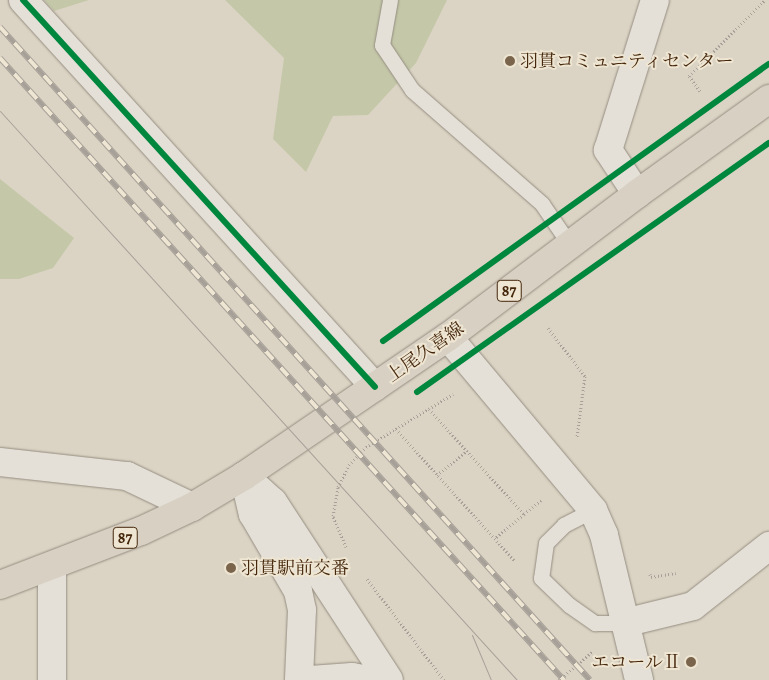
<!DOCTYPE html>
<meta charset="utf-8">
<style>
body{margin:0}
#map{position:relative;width:769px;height:680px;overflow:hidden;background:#dbd4c4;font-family:Alegreya,"Noto Serif JP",serif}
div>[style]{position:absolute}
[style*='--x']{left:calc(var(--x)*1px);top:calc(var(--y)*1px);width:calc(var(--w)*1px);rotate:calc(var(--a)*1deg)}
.green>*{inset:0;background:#c4c8a8}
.path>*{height:3px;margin-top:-1.5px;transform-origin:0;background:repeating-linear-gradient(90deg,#a6a098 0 1px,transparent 0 3.5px)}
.roads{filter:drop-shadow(0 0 1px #958d80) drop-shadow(0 0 1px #958d80)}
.service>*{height:15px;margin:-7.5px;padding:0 7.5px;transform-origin:7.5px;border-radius:7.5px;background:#e4e0d8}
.minor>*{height:28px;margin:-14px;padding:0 14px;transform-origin:14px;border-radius:14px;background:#e4e0d8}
.tertiary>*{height:28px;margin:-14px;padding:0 14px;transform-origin:14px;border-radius:14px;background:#e4e0d8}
.primary>*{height:28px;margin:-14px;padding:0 14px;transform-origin:14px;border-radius:14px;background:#d7d0c3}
.tram>*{height:1px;margin:-0.5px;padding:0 0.5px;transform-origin:0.5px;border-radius:0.5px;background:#a6a098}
.rail>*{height:5.5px;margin-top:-2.75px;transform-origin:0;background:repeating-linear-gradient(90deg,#eee5d2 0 11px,#a6a098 0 22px);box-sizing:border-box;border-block:1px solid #a6a098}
.cycleway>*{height:6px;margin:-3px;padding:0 3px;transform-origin:3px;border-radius:3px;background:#00873e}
.dots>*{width:14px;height:14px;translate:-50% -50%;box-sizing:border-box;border:2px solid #eee5d2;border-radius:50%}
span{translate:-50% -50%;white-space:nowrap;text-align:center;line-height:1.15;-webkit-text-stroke:4px #eee5d2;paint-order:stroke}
.shield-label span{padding:1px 4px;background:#eee5d2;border:1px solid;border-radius:4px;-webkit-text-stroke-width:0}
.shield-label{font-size:16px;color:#45270c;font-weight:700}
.poi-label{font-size:18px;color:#45270c}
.left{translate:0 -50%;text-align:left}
.right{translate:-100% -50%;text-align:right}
.street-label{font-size:18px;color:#45270c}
</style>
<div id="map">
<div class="green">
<div style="clip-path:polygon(44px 0,89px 0,54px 11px)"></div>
<div style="clip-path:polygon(225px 0,447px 0,416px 63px,368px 115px,333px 116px,306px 172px,273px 139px,284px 58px)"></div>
<div style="clip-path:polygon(0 179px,74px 238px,53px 268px,19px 279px,0 279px)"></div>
</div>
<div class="path">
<div style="--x:700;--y:91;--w:19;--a:-126"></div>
<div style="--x:689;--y:76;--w:107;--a:-45"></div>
<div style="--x:548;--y:328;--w:61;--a:52.4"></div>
<div style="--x:585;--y:376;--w:62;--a:97.5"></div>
<div style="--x:429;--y:409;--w:142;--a:47.9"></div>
<div style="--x:524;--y:514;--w:38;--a:140"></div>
<div style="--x:396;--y:429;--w:178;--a:48"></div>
<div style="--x:437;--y:475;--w:38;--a:-39"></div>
<div style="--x:524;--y:514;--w:22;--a:-39"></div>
<div style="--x:346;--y:547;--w:34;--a:-113"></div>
<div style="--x:333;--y:516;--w:29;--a:-80"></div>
<div style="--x:338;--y:487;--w:25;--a:-63"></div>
<div style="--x:349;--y:465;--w:25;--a:-47"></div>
<div style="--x:366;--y:447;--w:102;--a:-31.3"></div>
<div style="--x:650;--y:574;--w:3;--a:72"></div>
<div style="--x:651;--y:577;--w:25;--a:-9"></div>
<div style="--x:367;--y:579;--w:127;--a:52.7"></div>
<div style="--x:559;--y:680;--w:45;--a:-40.5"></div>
</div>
<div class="roads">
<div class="service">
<div style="--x:390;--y:0;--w:46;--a:100.1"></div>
<div style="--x:382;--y:45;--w:54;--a:56.3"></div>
<div style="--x:412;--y:90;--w:173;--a:41.2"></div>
<div style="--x:542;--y:204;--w:50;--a:55.7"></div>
<div style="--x:593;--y:510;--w:33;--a:153"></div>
<div style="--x:564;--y:525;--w:25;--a:135"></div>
<div style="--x:546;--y:543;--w:35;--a:98"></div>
<div style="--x:541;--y:578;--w:39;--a:44"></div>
<div style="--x:569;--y:605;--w:32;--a:35"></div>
<div style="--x:595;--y:623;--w:29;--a:0"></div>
</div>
<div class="minor">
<div style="--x:23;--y:0;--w:523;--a:47.71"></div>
<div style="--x:637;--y:194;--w:53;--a:-123.4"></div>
<div style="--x:608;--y:150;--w:157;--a:-72.6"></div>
<div style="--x:448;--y:337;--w:226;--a:50"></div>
<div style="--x:593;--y:510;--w:27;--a:66"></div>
<div style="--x:604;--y:535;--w:149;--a:76.4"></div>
<div style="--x:0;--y:462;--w:128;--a:6.3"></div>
<div style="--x:127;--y:476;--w:72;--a:25.5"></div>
<div style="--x:52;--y:567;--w:113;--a:90"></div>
<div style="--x:624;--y:623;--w:71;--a:-13.8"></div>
<div style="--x:693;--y:606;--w:97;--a:-38.3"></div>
</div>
<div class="tertiary">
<div style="--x:244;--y:476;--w:39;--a:42"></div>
<div style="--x:273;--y:502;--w:212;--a:56.9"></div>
<div style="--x:244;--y:476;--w:39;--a:77"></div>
<div style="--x:253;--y:514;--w:89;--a:59.7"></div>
<div style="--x:298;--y:591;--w:19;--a:78"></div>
<div style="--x:302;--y:610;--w:70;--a:92.5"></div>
<div style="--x:310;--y:680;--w:42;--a:-4.1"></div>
<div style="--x:352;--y:677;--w:19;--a:9"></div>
</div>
<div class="primary">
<div style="--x:0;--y:585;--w:151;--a:-21"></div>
<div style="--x:141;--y:531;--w:56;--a:-25.2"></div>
<div style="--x:192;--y:507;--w:61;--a:-30.8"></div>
<div style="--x:244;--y:476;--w:247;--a:-34.3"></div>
<div style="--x:448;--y:337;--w:237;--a:-37.1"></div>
<div style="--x:637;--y:194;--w:163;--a:-35.7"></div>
</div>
</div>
<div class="tram">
<div style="--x:0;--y:111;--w:769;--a:47.74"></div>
<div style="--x:472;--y:635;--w:49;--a:67.1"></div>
</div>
<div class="rail">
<div style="--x:0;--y:27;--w:880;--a:47.9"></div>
<div style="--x:0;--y:58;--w:840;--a:47.8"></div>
</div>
<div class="cycleway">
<div style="--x:23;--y:0;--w:523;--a:47.71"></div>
<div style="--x:383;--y:341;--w:475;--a:-35.7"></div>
<div style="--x:417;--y:392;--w:431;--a:-35.3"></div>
</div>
<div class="dots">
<div style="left:510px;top:61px;background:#7a644c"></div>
<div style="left:231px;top:568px;background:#7a644c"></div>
<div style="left:691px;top:662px;background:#7a644c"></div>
</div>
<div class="shield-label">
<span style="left:509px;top:291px">87</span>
<span style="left:125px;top:538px">87</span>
</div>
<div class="poi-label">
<span class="left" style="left:520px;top:61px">羽貫コミュニティセンター</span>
<span class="left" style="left:241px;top:568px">羽貫駅前交番</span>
<span class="right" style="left:681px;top:662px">エコールⅡ</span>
</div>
<div class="street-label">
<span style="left:425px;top:352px;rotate:-35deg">上尾久喜線</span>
</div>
</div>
